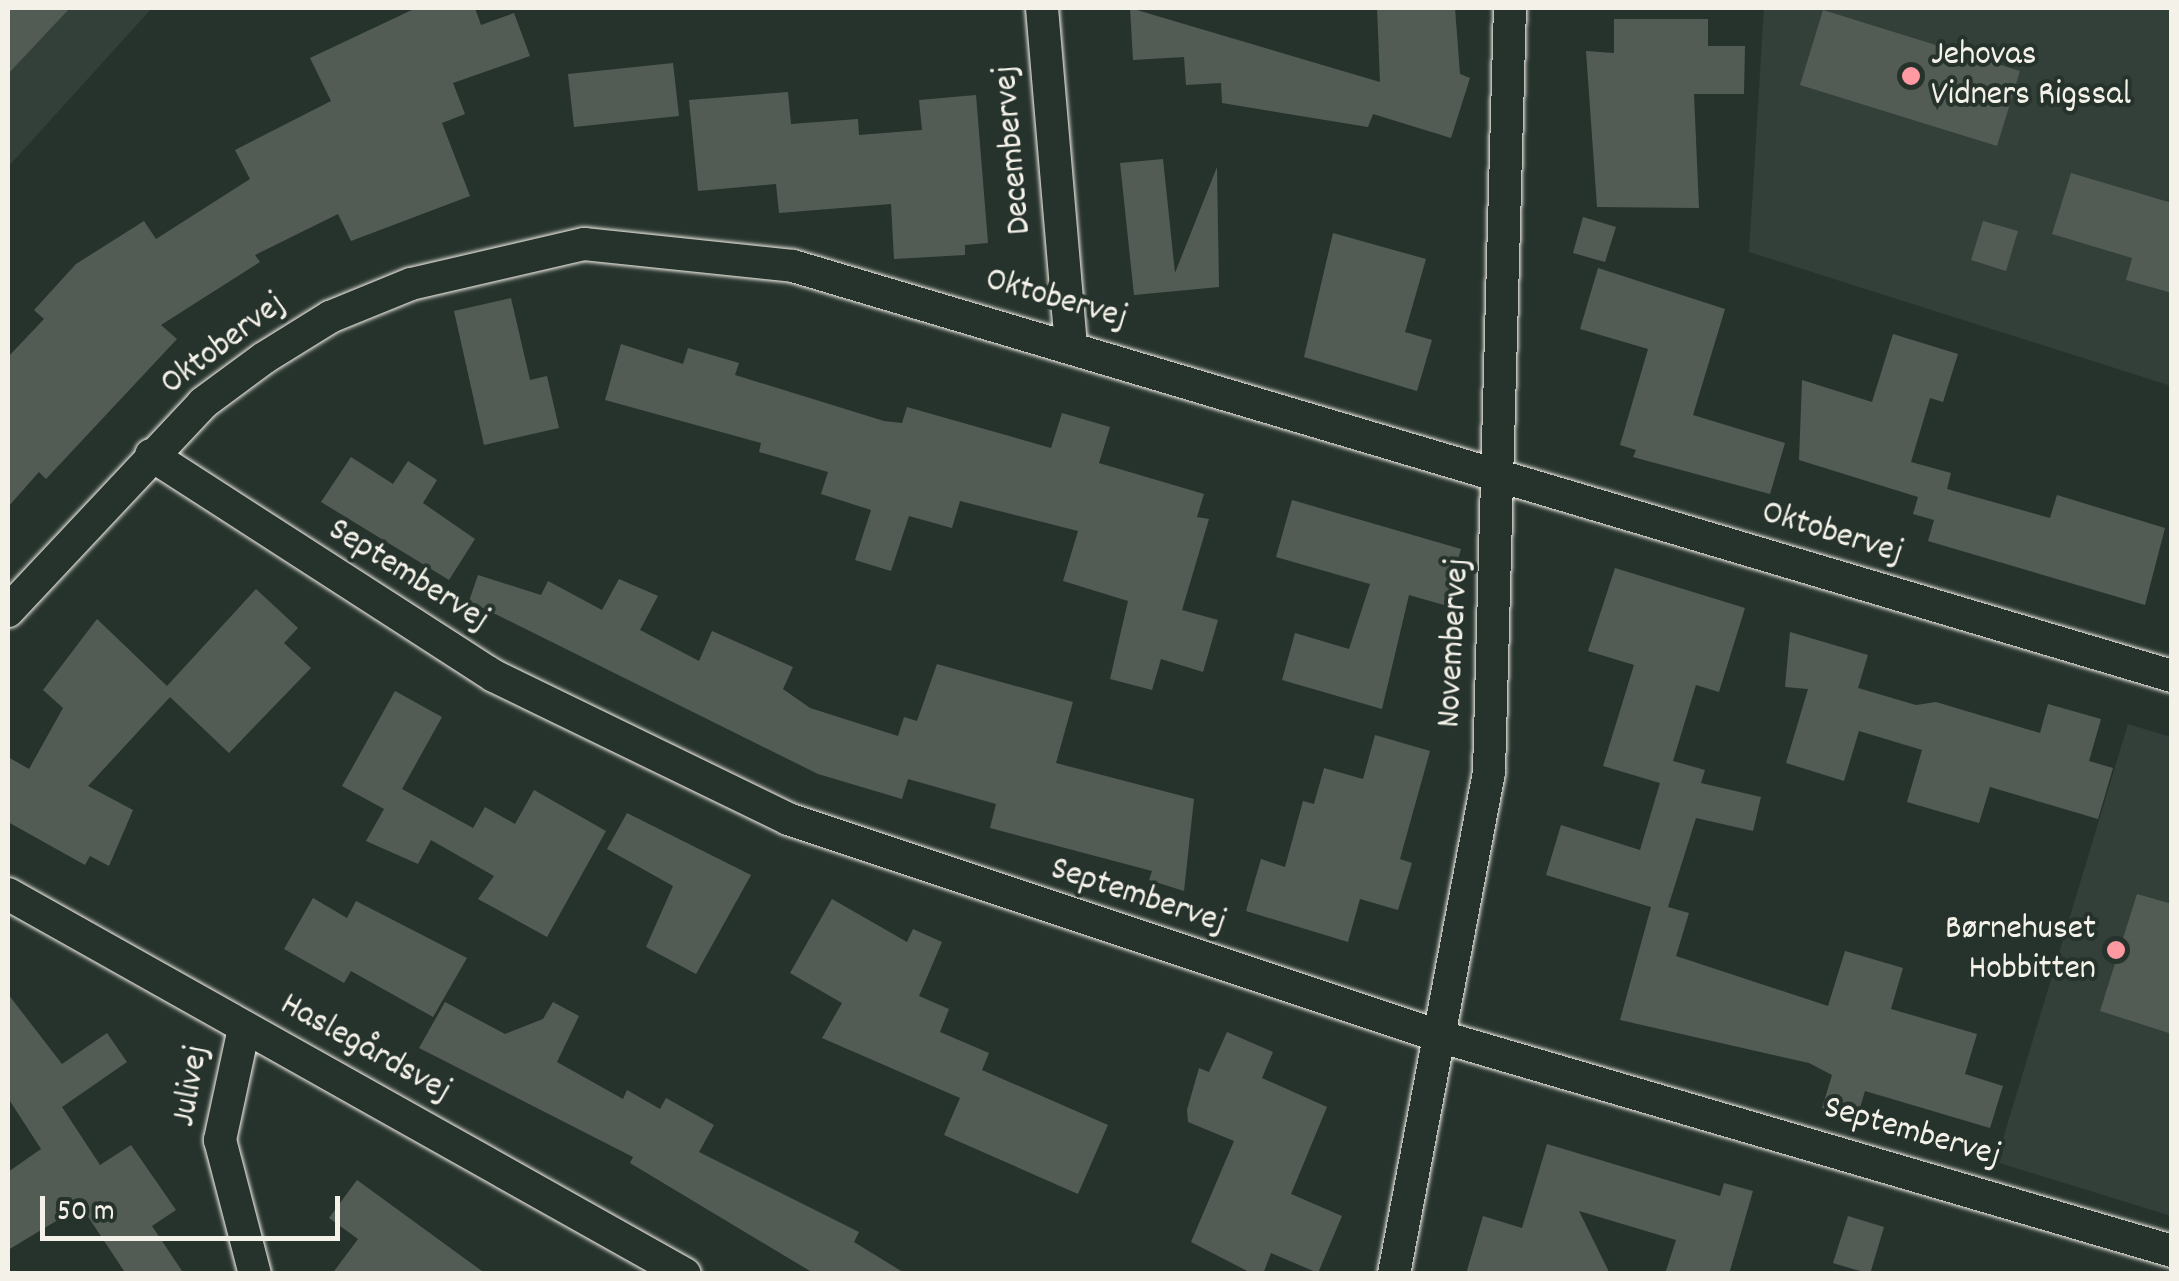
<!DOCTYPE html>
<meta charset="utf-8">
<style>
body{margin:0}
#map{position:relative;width:2179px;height:1281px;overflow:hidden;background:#26332d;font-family:Dekko,sans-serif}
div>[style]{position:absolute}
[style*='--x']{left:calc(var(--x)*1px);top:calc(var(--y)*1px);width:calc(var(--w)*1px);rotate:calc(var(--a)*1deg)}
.built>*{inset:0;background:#333f39}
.building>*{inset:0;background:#525c55}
.roads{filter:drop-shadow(0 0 2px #f4f1e8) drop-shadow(0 0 2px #f4f1e8)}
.street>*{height:32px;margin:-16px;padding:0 16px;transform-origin:16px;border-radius:16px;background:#26332d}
.dots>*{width:28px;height:28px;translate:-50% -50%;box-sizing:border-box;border:5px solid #26332d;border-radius:50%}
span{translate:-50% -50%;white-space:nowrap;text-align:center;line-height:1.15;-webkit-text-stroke:8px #26332d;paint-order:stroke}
.poi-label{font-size:35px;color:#f4f1e8}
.left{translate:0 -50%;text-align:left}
.right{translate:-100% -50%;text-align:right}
.street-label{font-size:35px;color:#f4f1e8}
.frame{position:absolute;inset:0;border:10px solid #f4f1e8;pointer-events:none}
.scale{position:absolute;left:40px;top:1196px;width:300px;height:45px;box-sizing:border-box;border:5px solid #f4f1e8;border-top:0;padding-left:12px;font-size:30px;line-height:35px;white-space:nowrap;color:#f4f1e8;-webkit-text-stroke:8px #26332d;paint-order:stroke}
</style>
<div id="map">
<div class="built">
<div style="clip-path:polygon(8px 8px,152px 8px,8px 167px)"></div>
<div style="clip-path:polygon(1764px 8px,2171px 8px,2171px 386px,1749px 252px)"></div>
<div style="clip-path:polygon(2128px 724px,2171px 737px,2171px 1216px,1996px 1162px)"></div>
</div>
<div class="building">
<div style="clip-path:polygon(8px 8px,70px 8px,8px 74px)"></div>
<div style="clip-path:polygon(416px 8px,475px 8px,481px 25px,514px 13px,530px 56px,453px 83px,465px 114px,442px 123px,470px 196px,351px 241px,338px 214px,255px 255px,260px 262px,161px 325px,177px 339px,46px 479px,39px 472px,8px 507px,8px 357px,44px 319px,34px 310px,76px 264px,144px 221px,156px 239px,250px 179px,235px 150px,331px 101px,310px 58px)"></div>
<div style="clip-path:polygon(1130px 8px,1380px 82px,1377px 8px,1455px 8px,1460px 74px,1470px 78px,1451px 138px,1373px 114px,1368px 127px,1222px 103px,1221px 83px,1186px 85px,1184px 57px,1133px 60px)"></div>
<div style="clip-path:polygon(1823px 10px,2020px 71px,1997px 146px,1800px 85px)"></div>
<div style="clip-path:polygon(1614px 19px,1708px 19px,1708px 46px,1745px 46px,1744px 94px,1694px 94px,1699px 208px,1597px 207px,1586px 51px,1614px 53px)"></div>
<div style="clip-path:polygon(673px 63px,679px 116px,574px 127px,568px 74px)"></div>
<div style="clip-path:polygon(788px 92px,791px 124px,858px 119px,859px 135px,922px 130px,919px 100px,976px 95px,988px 243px,965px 245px,965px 255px,894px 259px,891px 204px,779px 213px,776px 184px,698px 191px,689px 100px)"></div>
<div style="clip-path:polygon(1163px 159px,1175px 273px,1217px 167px,1219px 287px,1134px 295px,1120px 163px)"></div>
<div style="clip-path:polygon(2071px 173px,2172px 203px,2172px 293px,2126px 280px,2132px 258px,2052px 234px)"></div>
<div style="clip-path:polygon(1583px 217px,1616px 227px,1605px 262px,1573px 253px)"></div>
<div style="clip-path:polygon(1983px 221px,2018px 231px,2006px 271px,1971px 260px)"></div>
<div style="clip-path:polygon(1333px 233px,1426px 259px,1405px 332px,1432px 340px,1417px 391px,1304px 357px)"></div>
<div style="clip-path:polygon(1598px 268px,1725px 309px,1693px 415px,1785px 443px,1770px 494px,1633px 457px,1636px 450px,1620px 445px,1648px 349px,1580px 329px)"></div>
<div style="clip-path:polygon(511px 298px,530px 380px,547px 376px,559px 428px,484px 445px,454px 311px)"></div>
<div style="clip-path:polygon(1893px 334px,1958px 354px,1943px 402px,1930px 398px,1911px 462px,1951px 473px,1947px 489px,2050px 518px,2057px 495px,2165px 528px,2145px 605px,1928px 541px,1934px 520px,1913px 514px,1918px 497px,1799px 460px,1802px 380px,1872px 402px)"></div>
<div style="clip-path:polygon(621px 344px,683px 364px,688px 348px,739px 363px,735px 375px,884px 421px,902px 423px,907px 407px,1051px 448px,1062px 413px,1110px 427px,1099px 463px,1204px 494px,1197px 517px,1209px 519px,1182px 610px,1218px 620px,1203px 672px,1161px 659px,1152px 690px,1110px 679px,1128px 601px,1063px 581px,1078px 531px,960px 501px,952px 528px,909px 516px,891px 571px,855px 560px,871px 510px,821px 494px,828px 472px,759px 452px,761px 443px,605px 400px)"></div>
<div style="clip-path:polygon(351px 457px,393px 484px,408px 461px,437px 480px,423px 503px,475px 539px,449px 580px,321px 502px)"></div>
<div style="clip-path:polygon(1292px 500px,1461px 549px,1444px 605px,1409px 595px,1382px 709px,1282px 680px,1295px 633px,1349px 649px,1370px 584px,1276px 557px)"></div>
<div style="clip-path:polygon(1615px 568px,1745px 608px,1719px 692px,1696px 685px,1673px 761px,1705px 770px,1701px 783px,1761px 797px,1753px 831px,1696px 818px,1668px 907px,1689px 913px,1676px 956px,1828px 1006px,1845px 951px,1903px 968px,1891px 1009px,1977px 1034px,1965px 1074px,2003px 1086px,1990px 1128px,1865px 1091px,1857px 1118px,1822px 1108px,1832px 1075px,1809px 1063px,1620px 1020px,1651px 907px,1546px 875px,1561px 825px,1640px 850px,1660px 783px,1603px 766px,1634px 665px,1588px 651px)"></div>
<div style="clip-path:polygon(478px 575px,541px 595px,548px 581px,602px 610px,619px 579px,658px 596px,640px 630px,699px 661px,712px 631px,793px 667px,783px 689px,810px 708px,898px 736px,904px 717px,917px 721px,937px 664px,1073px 702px,1056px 763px,1194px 799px,1184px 891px,1149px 880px,1152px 871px,990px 828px,996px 804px,908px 779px,902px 799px,818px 774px,469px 601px)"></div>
<div style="clip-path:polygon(256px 589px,298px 628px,284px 643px,311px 668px,229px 753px,170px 697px,88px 786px,133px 810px,109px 866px,90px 856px,85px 865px,8px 822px,8px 757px,29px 769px,63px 708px,43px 690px,97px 619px,167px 686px)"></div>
<div style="clip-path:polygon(1790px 632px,1868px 655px,1858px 688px,1916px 705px,1936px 702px,2040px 733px,2048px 704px,2101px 719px,2089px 761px,2113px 768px,2098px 819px,1990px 787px,1979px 823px,1907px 802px,1922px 750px,1859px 731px,1844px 781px,1786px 763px,1808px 689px,1785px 687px)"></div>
<div style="clip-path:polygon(395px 691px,442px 717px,402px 789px,473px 828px,485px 807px,515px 824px,534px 790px,606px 831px,547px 937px,478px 899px,494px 876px,431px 840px,418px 864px,366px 841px,384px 809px,342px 786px)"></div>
<div style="clip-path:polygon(1375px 735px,1430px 751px,1400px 859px,1412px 863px,1398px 910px,1360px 899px,1348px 942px,1246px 911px,1261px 859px,1285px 867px,1303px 801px,1314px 804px,1324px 768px,1363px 779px)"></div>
<div style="clip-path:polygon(627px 813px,751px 875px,696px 974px,646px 947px,673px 886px,607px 849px)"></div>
<div style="clip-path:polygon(2137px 894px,2172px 904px,2172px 1034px,2100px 1011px)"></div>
<div style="clip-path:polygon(313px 898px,347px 918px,356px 901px,467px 958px,433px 1017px,351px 971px,344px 983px,284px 949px)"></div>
<div style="clip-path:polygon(832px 899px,907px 942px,913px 929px,942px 942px,919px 996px,949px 1009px,940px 1032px,989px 1053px,982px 1070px,1108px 1125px,1078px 1194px,944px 1135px,960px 1098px,822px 1038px,842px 1003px,790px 973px)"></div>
<div style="clip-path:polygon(8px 994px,62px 1064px,107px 1033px,127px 1062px,62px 1107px,100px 1165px,131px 1145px,176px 1210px,152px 1226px,184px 1274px,126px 1274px,81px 1206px,8px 1250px,8px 1172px,41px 1149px,8px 1098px)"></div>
<div style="clip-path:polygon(445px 1002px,505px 1034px,543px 1019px,553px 1002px,579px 1016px,557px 1062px,623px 1099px,627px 1090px,660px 1109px,666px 1098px,714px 1125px,699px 1152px,859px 1232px,854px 1242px,906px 1274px,815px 1274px,630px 1163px,633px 1157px,419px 1048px)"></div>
<div style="clip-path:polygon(1227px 1032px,1273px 1052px,1262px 1078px,1327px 1107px,1291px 1194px,1342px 1216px,1318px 1273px,1271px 1253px,1263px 1274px,1253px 1274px,1191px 1242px,1234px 1141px,1188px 1122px,1187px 1110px,1199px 1068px,1209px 1072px)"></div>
<div style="clip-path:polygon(1547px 1144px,1720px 1196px,1724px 1183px,1753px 1191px,1729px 1274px,1665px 1274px,1676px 1240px,1579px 1211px,1610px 1274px,1466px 1274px,1483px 1216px,1522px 1228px)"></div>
<div style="clip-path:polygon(357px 1180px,486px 1274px,332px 1274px,358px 1239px,329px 1218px)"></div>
<div style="clip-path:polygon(1848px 1216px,1884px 1227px,1870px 1274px,1833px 1263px)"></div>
</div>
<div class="roads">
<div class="street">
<div style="--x:1042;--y:8;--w:339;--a:85.1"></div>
<div style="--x:151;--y:455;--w:408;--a:32.8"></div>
<div style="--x:494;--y:676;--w:327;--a:25.9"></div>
<div style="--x:788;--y:819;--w:693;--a:18.43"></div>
<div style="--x:1445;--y:1038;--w:758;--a:16.33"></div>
<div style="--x:8;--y:611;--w:285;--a:-46.8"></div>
<div style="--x:203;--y:403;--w:76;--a:-36.4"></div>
<div style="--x:264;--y:358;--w:78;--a:-31.8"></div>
<div style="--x:330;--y:317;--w:87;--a:-22.2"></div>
<div style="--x:411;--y:284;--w:178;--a:-13"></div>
<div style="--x:584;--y:244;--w:210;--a:6"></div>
<div style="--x:793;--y:266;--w:1439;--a:16.56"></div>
<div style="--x:8;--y:894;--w:776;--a:29.31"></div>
<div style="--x:244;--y:1028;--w:115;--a:102.1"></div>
<div style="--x:220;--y:1140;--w:138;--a:75.4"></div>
<div style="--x:1394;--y:1274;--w:511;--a:-79.28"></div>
<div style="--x:1489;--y:772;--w:764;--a:-88.43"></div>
</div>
</div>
<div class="dots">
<div style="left:1911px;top:76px;background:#ff9aa2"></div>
<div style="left:2116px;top:950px;background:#ff9aa2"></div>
</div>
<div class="poi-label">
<span class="left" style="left:1931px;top:76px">Jehovas<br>Vidners Rigssal</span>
<span class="right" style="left:2096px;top:950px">Børnehuset<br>Hobbitten</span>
</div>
<div class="street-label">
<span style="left:1014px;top:150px;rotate:-95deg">Decembervej</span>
<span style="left:1056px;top:300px;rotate:16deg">Oktobervej</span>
<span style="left:224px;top:345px;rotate:-37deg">Oktobervej</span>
<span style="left:1832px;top:534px;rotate:17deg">Oktobervej</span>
<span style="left:408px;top:576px;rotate:32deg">Septembervej</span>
<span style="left:1455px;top:643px;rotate:-87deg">Novembervej</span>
<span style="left:1138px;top:897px;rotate:18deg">Septembervej</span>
<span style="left:365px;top:1049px;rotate:29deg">Haslegårdsvej</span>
<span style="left:192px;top:1086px;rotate:-80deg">Julivej</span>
<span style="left:1912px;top:1133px;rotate:16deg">Septembervej</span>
</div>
<div class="frame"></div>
<div class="scale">50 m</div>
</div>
